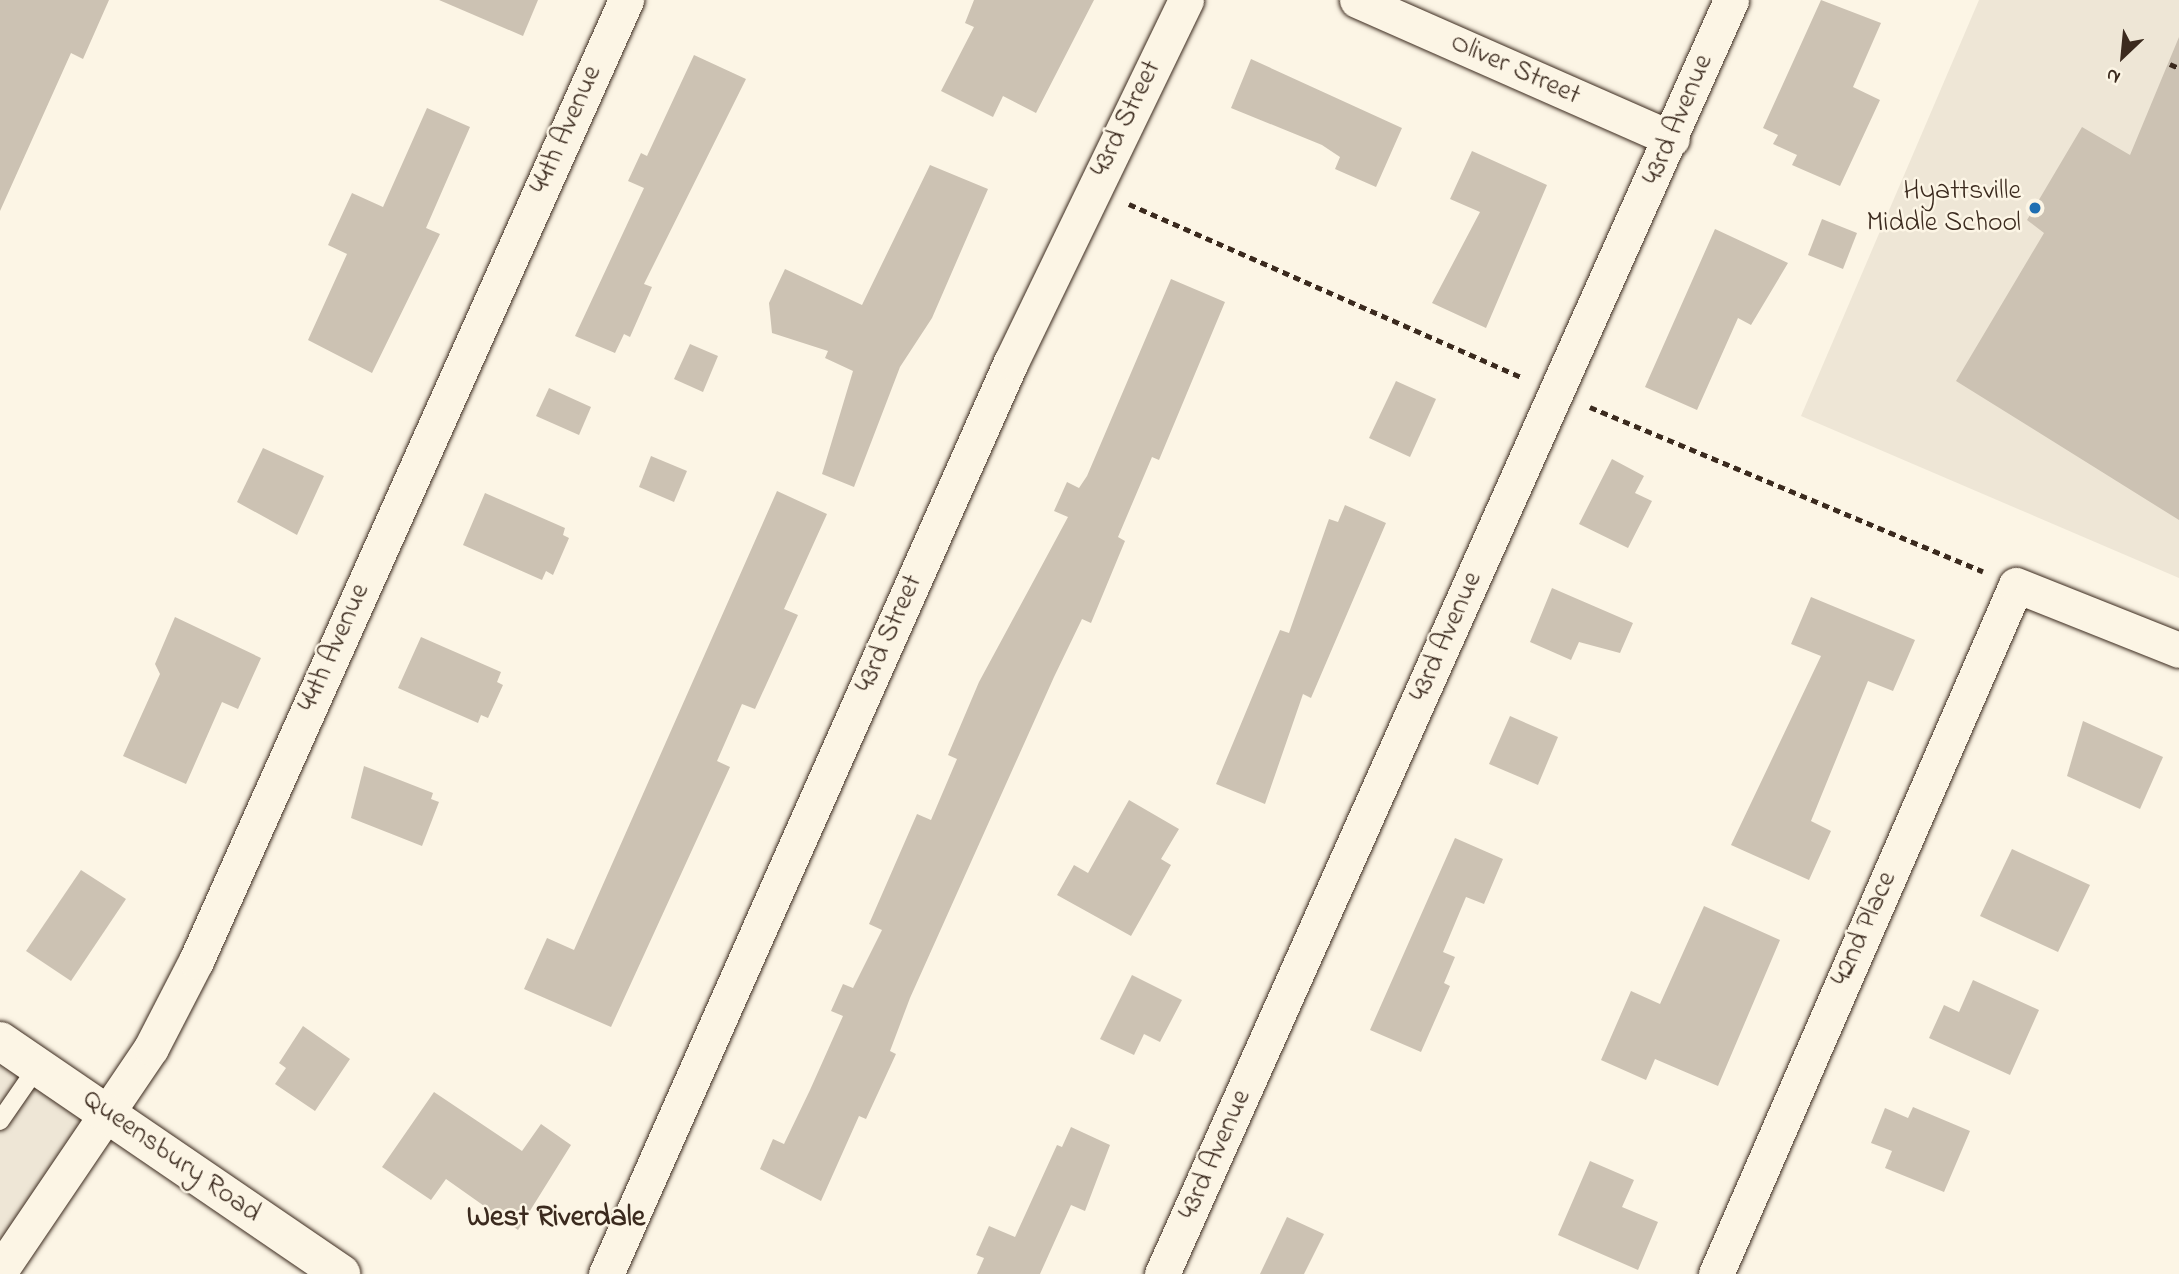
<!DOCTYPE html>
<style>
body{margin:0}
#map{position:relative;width:2179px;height:1274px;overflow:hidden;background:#fcf5e5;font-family:"Indie Flower",sans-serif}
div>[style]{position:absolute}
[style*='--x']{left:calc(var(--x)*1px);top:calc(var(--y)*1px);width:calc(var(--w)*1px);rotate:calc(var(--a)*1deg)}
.built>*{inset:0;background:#eee6d6}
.building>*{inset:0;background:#ccc2b3}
.path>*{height:4.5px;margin-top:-2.25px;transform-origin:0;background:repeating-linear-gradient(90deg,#3b2a1e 0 7px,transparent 0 12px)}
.roads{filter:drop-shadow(0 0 2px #3b2a1e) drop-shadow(0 0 2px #3b2a1e)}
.service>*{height:18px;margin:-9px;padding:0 9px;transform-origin:9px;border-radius:9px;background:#fcf5e5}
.minor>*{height:35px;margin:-17.5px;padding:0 17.5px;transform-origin:17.5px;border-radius:17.5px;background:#fcf5e5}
.tertiary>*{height:38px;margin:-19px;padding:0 19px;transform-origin:19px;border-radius:19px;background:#fcf5e5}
.dots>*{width:19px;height:19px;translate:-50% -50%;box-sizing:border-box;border:4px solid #fcf5e5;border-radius:50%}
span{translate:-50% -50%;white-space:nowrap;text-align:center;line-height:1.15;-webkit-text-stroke:5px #fcf5e5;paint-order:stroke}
.street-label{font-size:28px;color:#3b2a1e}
.poi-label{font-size:28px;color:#3b2a1e}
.right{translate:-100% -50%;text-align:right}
.neighbourhood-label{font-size:30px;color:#3b2a1e;font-weight:700}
.north{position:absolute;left:2088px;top:21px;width:70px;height:70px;-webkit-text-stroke:5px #fcf5e5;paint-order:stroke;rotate:206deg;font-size:19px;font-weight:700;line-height:28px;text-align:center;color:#3b2a1e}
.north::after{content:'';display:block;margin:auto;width:24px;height:32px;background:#3b2a1e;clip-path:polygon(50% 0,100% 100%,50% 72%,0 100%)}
</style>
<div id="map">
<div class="built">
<div style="clip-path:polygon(1979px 0,2179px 0,2179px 578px,1801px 416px)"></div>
<div style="clip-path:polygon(0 1041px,107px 1113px,0 1271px)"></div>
</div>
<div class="building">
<div style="clip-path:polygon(0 0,109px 0,83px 59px,71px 53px,0 211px)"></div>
<div style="clip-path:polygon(439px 0,538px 0,523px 36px)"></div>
<div style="clip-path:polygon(974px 0,1094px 0,1036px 113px,1003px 96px,993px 117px,941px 91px,974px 27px,965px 23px)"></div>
<div style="clip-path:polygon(1821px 0,1881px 23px,1853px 87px,1880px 100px,1840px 186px,1792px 165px,1797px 155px,1773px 144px,1778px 135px,1763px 128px)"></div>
<div style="clip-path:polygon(2179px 37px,2179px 520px,1956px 381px,2044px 233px,2027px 220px,2082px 127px,2130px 155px)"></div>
<div style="clip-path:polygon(694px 55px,746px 79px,644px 284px,652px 287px,630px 337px,624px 334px,615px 353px,575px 336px,644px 188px,628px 181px,641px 153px,647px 156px)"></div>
<div style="clip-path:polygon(1251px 59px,1402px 128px,1376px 187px,1335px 169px,1340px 157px,1322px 145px,1231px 108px)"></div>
<div style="clip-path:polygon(427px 108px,470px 127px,426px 228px,440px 234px,372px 373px,308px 340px,347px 254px,328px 245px,352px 193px,383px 207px)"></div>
<div style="clip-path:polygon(1472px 151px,1547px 185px,1486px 328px,1432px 303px,1480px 212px,1450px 199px)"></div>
<div style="clip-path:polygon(930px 165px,988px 189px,932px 318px,900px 367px,854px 487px,822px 474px,853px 371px,825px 358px,828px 351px,772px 333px,769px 303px,785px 269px,862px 305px)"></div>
<div style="clip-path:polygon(1822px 219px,1857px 233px,1843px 269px,1808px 255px)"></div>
<div style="clip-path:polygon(1715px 229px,1788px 263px,1751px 325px,1738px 318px,1697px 410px,1645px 387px)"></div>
<div style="clip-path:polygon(1171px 279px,1225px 302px,1159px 460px,1152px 457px,1118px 537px,1125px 541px,1091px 623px,1082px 619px,1054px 677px,910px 998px,890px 1051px,896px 1054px,866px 1119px,859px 1116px,821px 1201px,760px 1169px,773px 1139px,784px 1144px,810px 1090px,843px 1016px,831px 1011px,843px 984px,853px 988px,882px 930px,869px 924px,917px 814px,931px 820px,957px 759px,948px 755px,979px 682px,1068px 517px,1054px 511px,1067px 482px,1079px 488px,1087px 476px)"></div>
<div style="clip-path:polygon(690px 344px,718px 356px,703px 392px,674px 379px)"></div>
<div style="clip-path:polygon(1396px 381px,1436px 399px,1410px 457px,1369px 438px)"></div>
<div style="clip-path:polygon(549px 388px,591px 407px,579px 435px,536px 416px)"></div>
<div style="clip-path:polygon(263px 448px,324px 476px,297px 535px,237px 502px)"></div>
<div style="clip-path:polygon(651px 456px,687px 471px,674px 502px,639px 487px)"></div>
<div style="clip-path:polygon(1612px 459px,1644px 476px,1635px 493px,1652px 501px,1628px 548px,1579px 524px)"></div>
<div style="clip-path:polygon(777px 491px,827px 514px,784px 609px,798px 615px,755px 709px,742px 704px,717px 761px,730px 767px,611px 1027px,524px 989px,547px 938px,574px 950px)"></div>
<div style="clip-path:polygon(485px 493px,565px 528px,563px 535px,569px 538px,553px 575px,546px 571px,542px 580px,463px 545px)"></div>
<div style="clip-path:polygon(1345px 505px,1386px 523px,1311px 698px,1303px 694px,1265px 804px,1216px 784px,1280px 630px,1289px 633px,1329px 519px,1338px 522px)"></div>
<div style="clip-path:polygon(1552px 588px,1633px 623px,1620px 653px,1579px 642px,1571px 660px,1530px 642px)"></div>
<div style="clip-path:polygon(1811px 597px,1915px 640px,1893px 691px,1868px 681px,1811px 821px,1831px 831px,1809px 880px,1731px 845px,1821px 656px,1791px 644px)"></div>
<div style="clip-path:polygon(175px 617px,261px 658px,238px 709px,222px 702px,186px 784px,123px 756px,160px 674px,155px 664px)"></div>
<div style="clip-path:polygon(421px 637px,501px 672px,497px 682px,503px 685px,488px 718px,481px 715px,478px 723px,398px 688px)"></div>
<div style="clip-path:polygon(1510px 716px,1558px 737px,1538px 785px,1489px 764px)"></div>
<div style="clip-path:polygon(2083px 721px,2163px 757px,2140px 809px,2067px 776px)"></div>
<div style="clip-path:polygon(364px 766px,433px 793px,431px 799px,439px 802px,422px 846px,351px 818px)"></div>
<div style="clip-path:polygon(1129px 800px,1179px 829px,1161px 859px,1171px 865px,1131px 936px,1057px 895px,1074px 865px,1088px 873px)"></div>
<div style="clip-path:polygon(1455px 838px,1503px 859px,1484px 904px,1466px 897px,1443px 952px,1455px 957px,1444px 983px,1450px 986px,1421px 1052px,1370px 1030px)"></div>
<div style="clip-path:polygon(2012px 849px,2090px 885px,2058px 952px,1980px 916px)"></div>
<div style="clip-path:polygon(81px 870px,126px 899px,71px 981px,26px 951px)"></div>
<div style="clip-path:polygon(1704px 906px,1780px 940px,1718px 1086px,1655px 1059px,1646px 1080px,1601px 1060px,1631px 991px,1660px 1004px)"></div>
<div style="clip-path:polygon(1132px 975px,1182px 1000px,1160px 1042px,1144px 1034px,1134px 1055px,1100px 1039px)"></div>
<div style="clip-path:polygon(1973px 980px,2039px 1010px,2010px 1075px,1929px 1038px,1944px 1005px,1959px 1012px)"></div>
<div style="clip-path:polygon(303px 1026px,350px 1059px,315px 1111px,275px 1084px,286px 1068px,279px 1063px)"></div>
<div style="clip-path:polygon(434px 1092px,522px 1151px,541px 1124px,571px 1145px,518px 1230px,446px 1179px,431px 1200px,382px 1167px)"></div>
<div style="clip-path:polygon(1913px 1107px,1970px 1131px,1944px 1192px,1885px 1168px,1892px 1151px,1871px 1143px,1885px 1108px,1908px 1118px)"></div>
<div style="clip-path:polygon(1071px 1127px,1110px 1145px,1085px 1211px,1071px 1205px,1040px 1274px,977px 1274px,984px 1258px,976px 1255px,989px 1226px,1015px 1237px,1057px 1145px,1062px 1147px)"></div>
<div style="clip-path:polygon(1590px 1161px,1634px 1180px,1622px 1207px,1658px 1222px,1638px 1270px,1558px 1235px)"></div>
<div style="clip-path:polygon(1287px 1217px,1324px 1234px,1304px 1274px,1260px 1274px)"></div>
</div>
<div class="path">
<div style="--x:2170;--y:64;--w:10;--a:24"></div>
<div style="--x:1129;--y:204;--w:428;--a:23.8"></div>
<div style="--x:1590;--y:407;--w:426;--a:22.7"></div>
</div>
<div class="roads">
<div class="service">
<div style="--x:0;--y:1121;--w:67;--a:-55.4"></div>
</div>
<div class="minor">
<div style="--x:1357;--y:0;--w:344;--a:23.8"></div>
<div style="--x:0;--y:1271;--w:269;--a:-55.9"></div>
<div style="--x:151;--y:1048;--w:98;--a:-62.7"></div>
<div style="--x:196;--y:961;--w:1053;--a:-65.89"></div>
<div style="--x:606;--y:1274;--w:998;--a:-66.06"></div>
<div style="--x:1011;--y:362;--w:402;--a:-64.2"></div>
<div style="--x:1162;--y:1274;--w:1395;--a:-65.93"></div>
<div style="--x:1716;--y:1274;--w:751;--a:-66.47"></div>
<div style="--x:2016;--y:585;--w:175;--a:21.7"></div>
</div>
<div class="tertiary">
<div style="--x:0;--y:1041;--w:413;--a:34.3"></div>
</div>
</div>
<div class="dots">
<div style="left:2035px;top:208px;background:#1f6fb2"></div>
</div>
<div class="street-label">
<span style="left:1515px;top:70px;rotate:24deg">Oliver Street</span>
<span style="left:1127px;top:119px;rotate:-64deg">43rd Street</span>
<span style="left:1679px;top:120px;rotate:-67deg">43rd Avenue</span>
<span style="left:567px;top:130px;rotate:-66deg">44th Avenue</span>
<span style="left:890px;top:634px;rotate:-66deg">43rd Street</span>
<span style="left:1447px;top:637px;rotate:-66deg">43rd Avenue</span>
<span style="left:335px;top:648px;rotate:-66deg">44th Avenue</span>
<span style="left:1865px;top:929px;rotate:-66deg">42nd Place</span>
<span style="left:1216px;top:1155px;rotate:-66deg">43rd Avenue</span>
<span style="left:171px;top:1157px;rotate:35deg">Queensbury Road</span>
</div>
<div class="poi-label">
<span class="right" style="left:2021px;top:208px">Hyattsville<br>Middle School</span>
</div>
<div class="neighbourhood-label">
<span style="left:556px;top:1218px">West Riverdale</span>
</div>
<div class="north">N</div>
</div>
